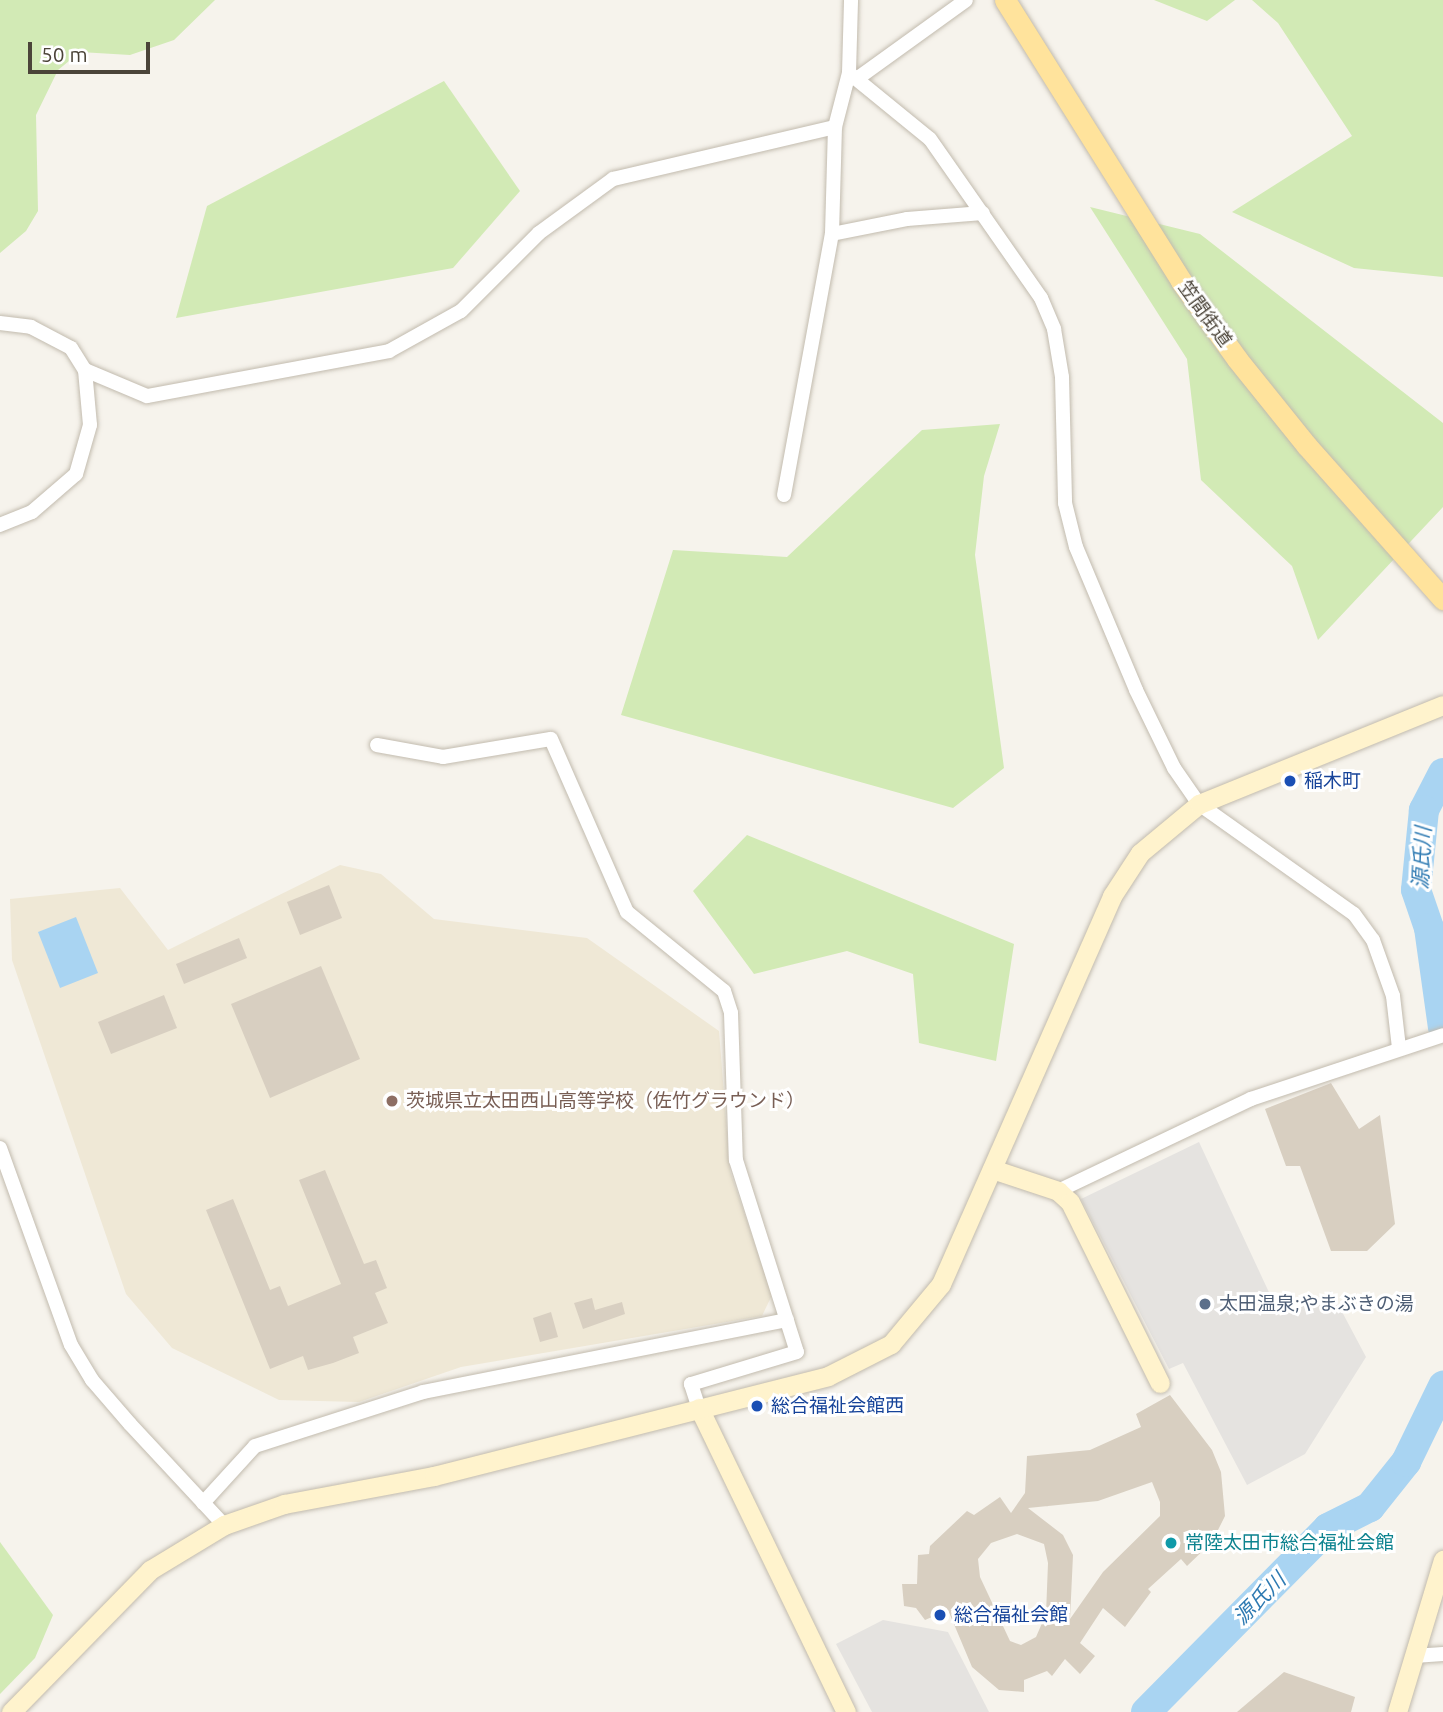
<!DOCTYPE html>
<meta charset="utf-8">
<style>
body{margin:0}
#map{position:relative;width:1443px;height:1712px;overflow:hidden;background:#f6f3ec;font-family:Ubuntu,"Noto Sans JP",sans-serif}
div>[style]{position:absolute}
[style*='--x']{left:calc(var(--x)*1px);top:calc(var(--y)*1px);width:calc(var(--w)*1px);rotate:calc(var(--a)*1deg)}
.education>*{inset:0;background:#efe8d6}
.green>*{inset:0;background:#d2eab5}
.parking>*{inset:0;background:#e5e3e0}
.water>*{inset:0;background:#a9d4f2}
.river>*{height:30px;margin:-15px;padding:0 15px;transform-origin:15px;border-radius:15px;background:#a9d4f2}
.building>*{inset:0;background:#d8cfc1}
.roads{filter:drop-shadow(0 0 2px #c2bbae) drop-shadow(0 0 2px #c2bbae)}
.street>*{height:14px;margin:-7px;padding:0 7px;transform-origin:7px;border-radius:7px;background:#fff}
.secondary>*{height:19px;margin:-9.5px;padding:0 9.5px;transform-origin:9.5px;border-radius:9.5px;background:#fff3cd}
.primary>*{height:21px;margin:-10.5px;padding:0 10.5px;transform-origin:10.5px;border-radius:10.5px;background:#ffe39c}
.dots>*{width:19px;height:19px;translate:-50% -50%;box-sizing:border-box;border:4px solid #fff;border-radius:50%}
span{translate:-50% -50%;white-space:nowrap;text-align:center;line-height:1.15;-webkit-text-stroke:6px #fff;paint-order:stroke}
.street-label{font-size:19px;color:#4b4439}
.transit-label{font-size:19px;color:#164399}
.left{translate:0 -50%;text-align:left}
.education-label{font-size:19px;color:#785e54}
.service-label{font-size:19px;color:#4e5e75}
.culture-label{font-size:19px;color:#0d838f}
.water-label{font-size:21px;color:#2e7ab2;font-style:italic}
.scale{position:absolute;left:28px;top:42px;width:122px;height:32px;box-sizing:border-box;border:4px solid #4b4439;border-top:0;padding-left:9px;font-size:21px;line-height:24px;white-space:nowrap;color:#4b4439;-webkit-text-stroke:5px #fff;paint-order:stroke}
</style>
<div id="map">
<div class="education">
<div style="clip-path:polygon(340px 865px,381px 874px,434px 919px,587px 938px,719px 1031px,730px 1171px,772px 1295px,762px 1316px,461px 1367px,359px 1402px,279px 1400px,172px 1348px,126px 1294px,12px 960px,10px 899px,120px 888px,168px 950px)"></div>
</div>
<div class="green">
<div style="clip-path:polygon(0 0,215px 0,174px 40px,130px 55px,80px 52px,58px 70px,36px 115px,38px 211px,26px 231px,0 253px)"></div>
<div style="clip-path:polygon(1154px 0,1235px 0,1207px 21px)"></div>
<div style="clip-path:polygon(1252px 0,1443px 0,1443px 277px,1354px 268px,1232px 212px,1352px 136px,1278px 23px)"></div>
<div style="clip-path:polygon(444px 81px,520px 191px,453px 268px,176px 318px,207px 206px)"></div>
<div style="clip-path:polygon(1090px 207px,1200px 234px,1443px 423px,1443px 507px,1318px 640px,1292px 566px,1201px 480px,1187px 359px)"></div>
<div style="clip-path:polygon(1000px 424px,984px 476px,975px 555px,1004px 768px,953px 808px,621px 715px,673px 550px,787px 557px,922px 430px)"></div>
<div style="clip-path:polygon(747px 835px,1014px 944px,996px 1061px,919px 1043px,913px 974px,847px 951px,754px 974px,693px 891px)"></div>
<div style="clip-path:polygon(0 1542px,53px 1615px,35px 1658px,0 1694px)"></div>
</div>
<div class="parking">
<div style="clip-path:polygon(1199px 1142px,1280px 1316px,1331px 1291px,1366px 1357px,1305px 1454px,1247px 1485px,1183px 1363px,1169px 1369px,1081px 1199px)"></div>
<div style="clip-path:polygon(883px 1620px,948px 1632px,989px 1712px,872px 1712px,836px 1644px)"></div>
</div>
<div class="water">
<div style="clip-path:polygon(76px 917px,98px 973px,60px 988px,38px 932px)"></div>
</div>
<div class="river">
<div style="--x:1443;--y:773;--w:42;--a:117.2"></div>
<div style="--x:1424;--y:810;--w:80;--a:95.7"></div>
<div style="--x:1416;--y:890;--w:40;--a:71.1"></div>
<div style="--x:1429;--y:928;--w:101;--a:82"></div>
<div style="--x:1146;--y:1712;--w:259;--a:-45.3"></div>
<div style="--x:1328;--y:1528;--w:47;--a:-26.6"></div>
<div style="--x:1370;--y:1507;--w:58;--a:-51.3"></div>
<div style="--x:1406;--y:1462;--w:85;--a:-64"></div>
</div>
<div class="building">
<div style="clip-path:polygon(329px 885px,342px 918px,300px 935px,287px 902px)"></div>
<div style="clip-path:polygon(239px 938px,247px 958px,184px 984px,176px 964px)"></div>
<div style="clip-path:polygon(321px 966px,360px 1059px,270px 1098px,231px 1004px)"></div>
<div style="clip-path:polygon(164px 995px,177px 1028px,111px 1054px,98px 1022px)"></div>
<div style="clip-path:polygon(1331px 1083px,1359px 1129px,1380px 1115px,1395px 1224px,1367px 1251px,1331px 1251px,1300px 1166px,1286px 1166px,1265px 1109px)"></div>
<div style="clip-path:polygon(325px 1170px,364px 1264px,376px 1260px,387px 1288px,375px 1293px,388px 1323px,353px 1337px,359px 1353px,333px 1363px,308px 1370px,303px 1356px,270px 1369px,206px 1210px,233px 1199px,270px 1290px,280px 1286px,288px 1306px,341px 1284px,299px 1180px)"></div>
<div style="clip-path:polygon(592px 1298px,595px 1310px,622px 1302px,625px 1314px,583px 1329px,574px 1303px)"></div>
<div style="clip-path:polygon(551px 1312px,558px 1337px,540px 1342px,533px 1318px)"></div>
<div style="clip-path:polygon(evenodd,1170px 1395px,1212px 1450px,1221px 1472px,1225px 1516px,1212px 1542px,1187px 1566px,1181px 1559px,1148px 1589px,1151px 1592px,1125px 1627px,1103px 1608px,1080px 1643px,1095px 1656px,1080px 1674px,1065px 1659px,1052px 1676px,1047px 1671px,1024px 1680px,1024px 1692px,999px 1690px,972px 1667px,948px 1610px,925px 1620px,916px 1608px,904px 1606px,902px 1584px,917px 1584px,918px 1555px,929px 1554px,930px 1546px,967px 1511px,974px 1515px,1000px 1497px,1011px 1513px,1025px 1493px,1027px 1456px,1090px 1450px,1141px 1427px,1136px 1414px,1170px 1395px,1152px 1482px,1160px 1502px,1160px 1516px,1103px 1572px,1070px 1619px,1073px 1555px,1063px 1535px,1028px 1508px,1098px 1501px,1152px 1482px,1170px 1395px,1017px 1534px,1044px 1544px,1048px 1563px,1046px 1614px,1036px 1637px,1021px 1645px,1010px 1641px,980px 1577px,978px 1559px,991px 1543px,1017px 1534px)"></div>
<div style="clip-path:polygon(1284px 1672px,1355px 1697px,1351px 1712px,1237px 1712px)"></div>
</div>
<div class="roads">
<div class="street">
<div style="--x:849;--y:73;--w:104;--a:39.2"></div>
<div style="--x:930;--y:139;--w:194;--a:55.1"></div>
<div style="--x:1041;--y:298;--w:34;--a:67"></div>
<div style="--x:1054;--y:329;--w:49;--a:80.5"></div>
<div style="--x:1062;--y:377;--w:126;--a:88.6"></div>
<div style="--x:1065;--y:503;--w:45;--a:76"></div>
<div style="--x:1076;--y:547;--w:155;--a:67.2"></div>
<div style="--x:1136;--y:690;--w:87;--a:64"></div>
<div style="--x:1174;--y:768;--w:44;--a:55.2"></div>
<div style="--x:1199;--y:804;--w:190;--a:35.4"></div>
<div style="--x:1354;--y:914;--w:32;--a:54"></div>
<div style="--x:1373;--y:940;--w:59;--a:70.3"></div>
<div style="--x:1393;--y:996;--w:52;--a:83.4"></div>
<div style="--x:858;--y:78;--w:133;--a:-35.8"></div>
<div style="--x:832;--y:234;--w:76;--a:-11.3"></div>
<div style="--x:907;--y:219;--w:76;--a:-4.5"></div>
<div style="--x:0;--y:323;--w:31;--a:7"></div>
<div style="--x:31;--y:327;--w:45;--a:27.7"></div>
<div style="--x:71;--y:348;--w:26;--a:58"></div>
<div style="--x:85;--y:370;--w:55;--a:84.8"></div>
<div style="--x:90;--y:425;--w:51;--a:105.9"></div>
<div style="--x:76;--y:474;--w:58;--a:139.2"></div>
<div style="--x:32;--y:512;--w:35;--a:158"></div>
<div style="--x:85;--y:370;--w:67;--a:22.8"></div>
<div style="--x:147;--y:396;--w:246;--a:-10.5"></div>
<div style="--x:389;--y:351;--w:82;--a:-29.1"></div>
<div style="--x:461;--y:311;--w:110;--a:-45"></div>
<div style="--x:539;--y:233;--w:92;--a:-36.1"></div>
<div style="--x:613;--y:179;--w:228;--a:-13.2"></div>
<div style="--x:784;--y:495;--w:265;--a:-79.6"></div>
<div style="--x:832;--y:234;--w:107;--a:-88.4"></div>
<div style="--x:835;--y:127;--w:56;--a:-75.5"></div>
<div style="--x:849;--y:73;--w:73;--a:-88.4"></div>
<div style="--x:377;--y:745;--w:67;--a:10.3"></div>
<div style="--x:443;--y:757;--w:109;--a:-9.5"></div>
<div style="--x:551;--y:739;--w:189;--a:66.3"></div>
<div style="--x:627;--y:912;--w:125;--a:39.2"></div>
<div style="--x:724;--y:991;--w:23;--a:72"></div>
<div style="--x:731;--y:1013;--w:147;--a:88.1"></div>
<div style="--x:736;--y:1160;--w:201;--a:72.4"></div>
<div style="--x:797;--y:1352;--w:111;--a:163.2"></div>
<div style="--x:691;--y:1384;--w:25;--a:72"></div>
<div style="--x:0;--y:1148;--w:209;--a:70.2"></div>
<div style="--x:71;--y:1345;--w:41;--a:59"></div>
<div style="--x:92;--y:1380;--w:58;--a:49.2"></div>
<div style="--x:130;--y:1424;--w:138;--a:47.1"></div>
<div style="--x:1058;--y:1191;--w:214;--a:-25.5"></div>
<div style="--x:1251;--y:1099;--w:202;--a:-18.4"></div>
<div style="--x:203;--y:1503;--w:77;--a:-47.6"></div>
<div style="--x:255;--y:1446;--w:176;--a:-17.8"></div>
<div style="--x:423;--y:1392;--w:371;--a:-11.2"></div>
<div style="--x:1414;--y:1656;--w:29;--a:-4"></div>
</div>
<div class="secondary">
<div style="--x:992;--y:1169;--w:70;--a:18.4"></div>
<div style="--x:1058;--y:1191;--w:16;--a:43"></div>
<div style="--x:1070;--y:1202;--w:202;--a:63.6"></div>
<div style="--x:699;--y:1408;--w:338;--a:64.2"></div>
<div style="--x:11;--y:1712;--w:199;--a:-45.6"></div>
<div style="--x:150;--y:1570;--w:87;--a:-31.3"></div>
<div style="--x:224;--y:1525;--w:64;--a:-19.3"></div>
<div style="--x:284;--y:1504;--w:153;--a:-10.6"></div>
<div style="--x:434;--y:1476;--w:406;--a:-14.2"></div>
<div style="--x:828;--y:1376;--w:71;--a:-26.9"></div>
<div style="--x:891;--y:1344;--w:78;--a:-50.2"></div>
<div style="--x:941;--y:1284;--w:424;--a:-66.2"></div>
<div style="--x:1112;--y:896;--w:51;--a:-56.9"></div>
<div style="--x:1140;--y:853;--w:77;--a:-39.7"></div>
<div style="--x:1199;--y:804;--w:263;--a:-22.1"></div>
<div style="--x:1397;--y:1712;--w:159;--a:-73.2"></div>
</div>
<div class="primary">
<div style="--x:1005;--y:0;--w:332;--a:57.9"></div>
<div style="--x:1181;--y:281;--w:96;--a:54.3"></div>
<div style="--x:1237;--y:359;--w:112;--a:51.2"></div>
<div style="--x:1307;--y:446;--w:205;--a:48.4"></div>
</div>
</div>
<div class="dots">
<div style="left:1290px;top:781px;background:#1a4fb4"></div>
<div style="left:392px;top:1101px;background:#8d6e63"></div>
<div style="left:1205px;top:1304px;background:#5c6f8a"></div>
<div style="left:757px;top:1406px;background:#1a4fb4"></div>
<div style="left:1171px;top:1543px;background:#0f9aa8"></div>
<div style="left:940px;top:1615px;background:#1a4fb4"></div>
</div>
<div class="street-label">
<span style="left:1205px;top:314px;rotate:54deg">笠間街道</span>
</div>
<div class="transit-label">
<span class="left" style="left:1304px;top:781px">稲木町</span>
<span class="left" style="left:771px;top:1406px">総合福祉会館西</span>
<span class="left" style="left:954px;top:1615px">総合福祉会館</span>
</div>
<div class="education-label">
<span class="left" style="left:406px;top:1101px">茨城県立太田西山高等学校（佐竹グラウンド）</span>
</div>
<div class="service-label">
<span class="left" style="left:1219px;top:1304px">太田温泉;やまぶきの湯</span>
</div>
<div class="culture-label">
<span class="left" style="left:1185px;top:1543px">常陸太田市総合福祉会館</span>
</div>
<div class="water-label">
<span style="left:1421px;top:858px;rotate:-87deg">源氏川</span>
<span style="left:1259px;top:1598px;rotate:-45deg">源氏川</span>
</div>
<div class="scale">50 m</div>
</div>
